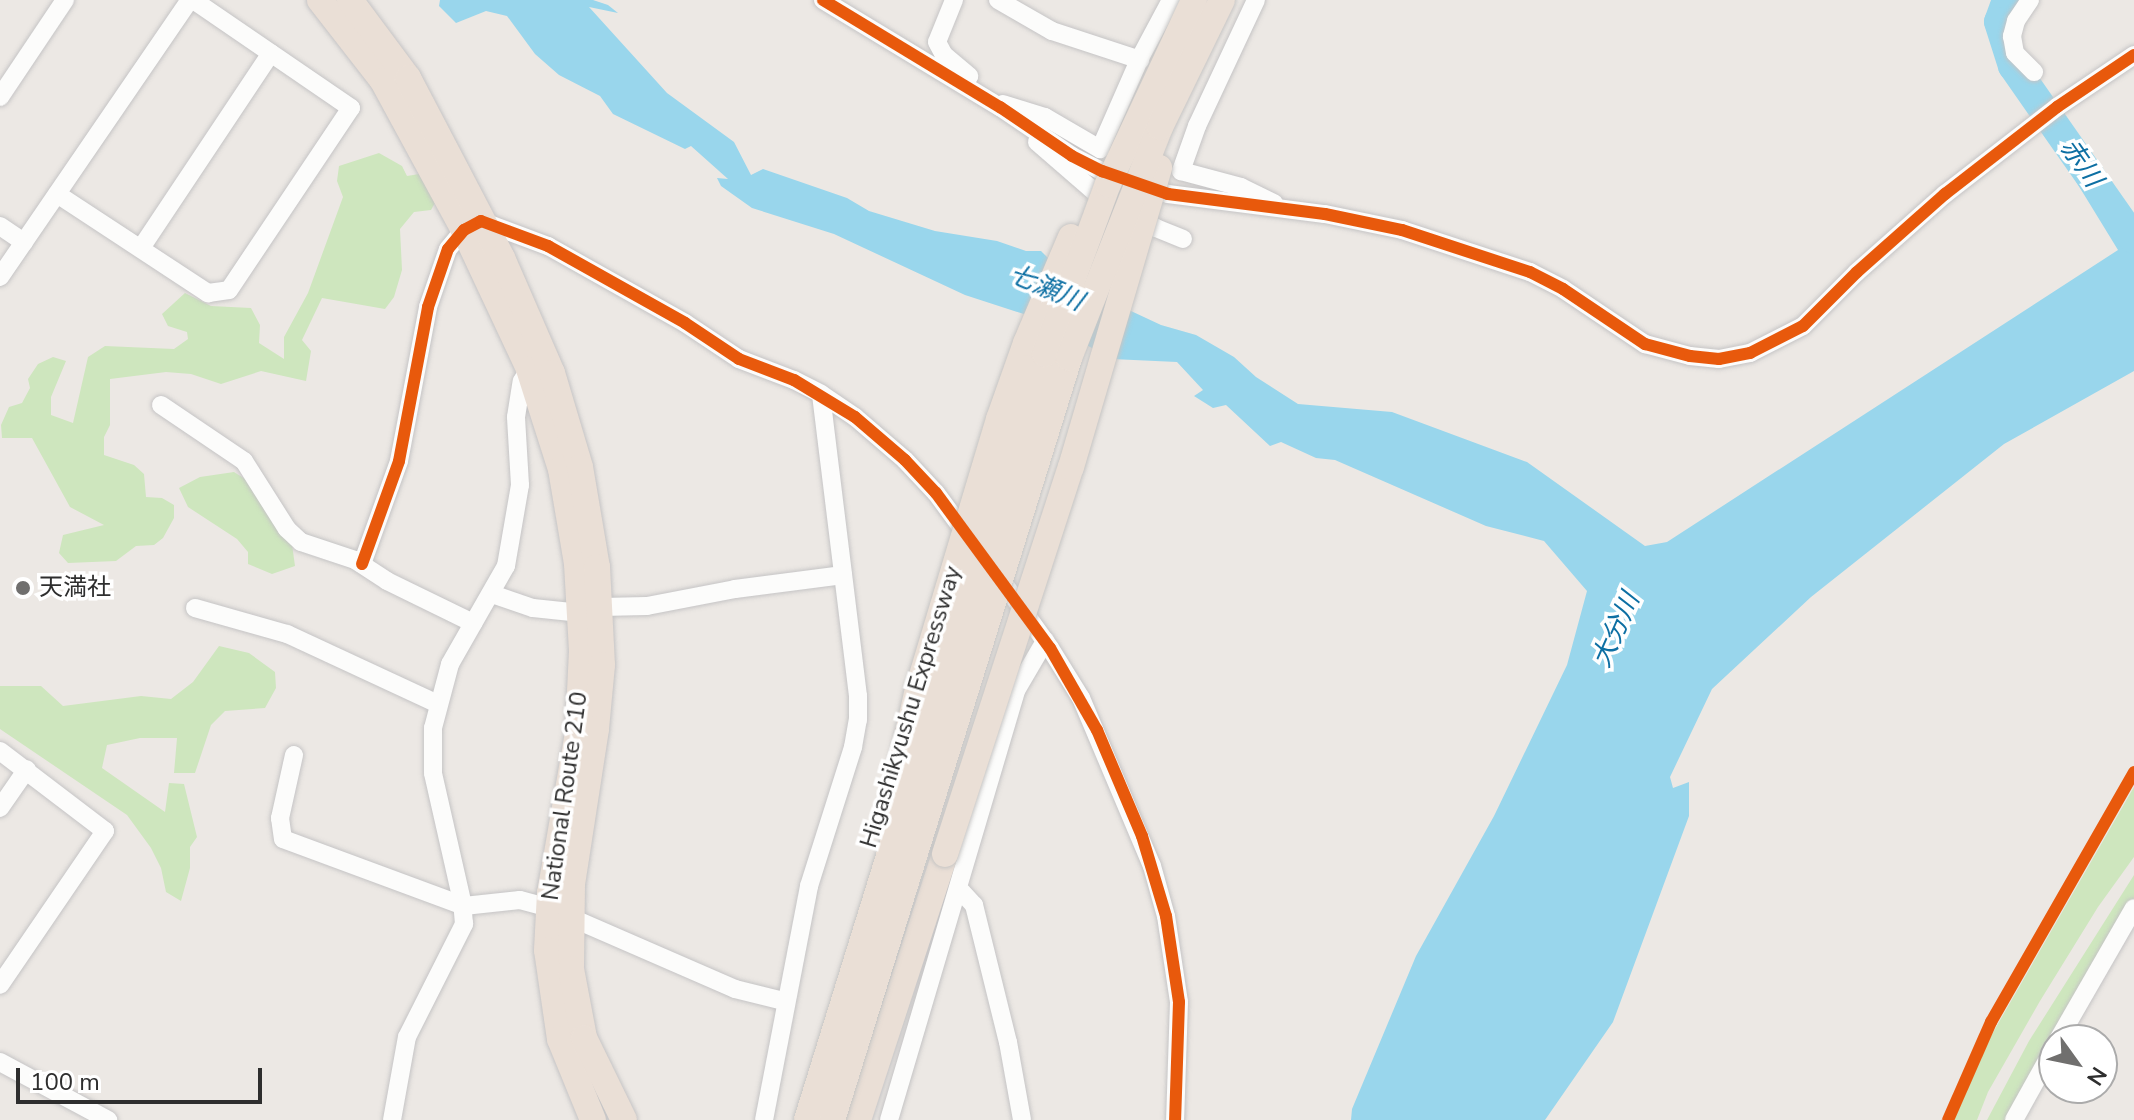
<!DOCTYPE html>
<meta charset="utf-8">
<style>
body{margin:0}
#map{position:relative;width:2134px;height:1120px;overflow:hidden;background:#ece8e4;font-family:"Nunito Sans","Noto Sans JP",sans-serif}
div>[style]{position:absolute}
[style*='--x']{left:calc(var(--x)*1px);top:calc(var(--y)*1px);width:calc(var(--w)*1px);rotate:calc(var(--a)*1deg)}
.green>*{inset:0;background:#cee6be}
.water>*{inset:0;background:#99d6ec}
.river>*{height:30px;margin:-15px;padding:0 15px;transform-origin:15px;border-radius:15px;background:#99d6ec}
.roads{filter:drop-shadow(0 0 2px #c5c4c5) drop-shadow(0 0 2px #c5c4c5)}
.minor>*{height:18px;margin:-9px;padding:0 9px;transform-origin:9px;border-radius:9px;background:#fcfcfb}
.highway>*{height:26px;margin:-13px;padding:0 13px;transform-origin:13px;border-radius:13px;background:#eadfd6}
.bridges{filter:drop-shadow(0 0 2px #c6c5c4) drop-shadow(0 0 2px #c6c5c4)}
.highway-bridge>*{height:26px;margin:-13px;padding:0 13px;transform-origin:13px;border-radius:13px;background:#eadfd6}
.cycleway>*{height:12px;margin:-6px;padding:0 6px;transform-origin:6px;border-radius:6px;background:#e8590c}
.dots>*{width:22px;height:22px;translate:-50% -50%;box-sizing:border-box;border:4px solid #fff;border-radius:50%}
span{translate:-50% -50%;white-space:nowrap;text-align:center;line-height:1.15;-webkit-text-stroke:7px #fff;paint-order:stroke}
.poi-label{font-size:24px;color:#2e2e2e}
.left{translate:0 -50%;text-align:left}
.street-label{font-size:24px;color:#2e2e2e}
.water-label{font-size:26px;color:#0d6fa3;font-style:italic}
.north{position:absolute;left:2038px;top:1024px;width:80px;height:80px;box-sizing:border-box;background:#fff;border:2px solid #ababab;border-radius:50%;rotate:123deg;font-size:22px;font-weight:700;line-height:32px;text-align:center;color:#2e2e2e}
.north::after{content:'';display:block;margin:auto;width:28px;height:36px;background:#706f6e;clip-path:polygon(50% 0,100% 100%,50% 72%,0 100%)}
.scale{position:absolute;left:16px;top:1068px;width:246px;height:36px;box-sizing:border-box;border:4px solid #2e2e2e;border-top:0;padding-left:10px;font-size:24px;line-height:28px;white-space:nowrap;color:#2e2e2e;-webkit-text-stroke:6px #fff;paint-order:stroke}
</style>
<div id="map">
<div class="green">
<div style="clip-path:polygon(379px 153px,402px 166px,407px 176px,419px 174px,436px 201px,431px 210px,414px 212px,400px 229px,402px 270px,394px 297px,385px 309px,322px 298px,302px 340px,311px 351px,306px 381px,261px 371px,221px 384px,191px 374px,166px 372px,110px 379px,110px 425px,104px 437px,104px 455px,134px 465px,144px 474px,146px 497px,162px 498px,174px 505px,174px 518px,163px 538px,154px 545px,136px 546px,116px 561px,68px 563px,59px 553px,63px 535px,104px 525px,70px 507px,32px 438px,2px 438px,1px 425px,9px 407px,22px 403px,30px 388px,28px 379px,38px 364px,53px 357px,66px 361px,51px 397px,51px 415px,73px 423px,88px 357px,105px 346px,174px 349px,188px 339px,187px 332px,168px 326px,162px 314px,185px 293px,211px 306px,251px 308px,260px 325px,259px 343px,284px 359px,284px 337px,308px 293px,343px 197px,337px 181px,339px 166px)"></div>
<div style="clip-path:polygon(234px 472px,261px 489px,290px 530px,295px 566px,272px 574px,248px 564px,248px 552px,237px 539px,188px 507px,179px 488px,200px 477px)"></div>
<div style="clip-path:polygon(219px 646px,249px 653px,275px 672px,276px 688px,265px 708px,225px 711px,211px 725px,195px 773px,174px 773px,177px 738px,140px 738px,107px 745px,102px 768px,165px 812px,169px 783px,184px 784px,197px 837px,190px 847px,190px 868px,181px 901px,166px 892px,161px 868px,151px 848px,127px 815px,0 729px,0 686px,41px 686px,63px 706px,141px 696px,171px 699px,193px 682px)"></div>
<div style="clip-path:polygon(2134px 787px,2134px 857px,2098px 907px,2040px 1001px,1988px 1092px,1977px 1120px,1954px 1120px,1991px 1036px)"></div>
<div style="clip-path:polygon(2134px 875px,2134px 900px,2105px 941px,2006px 1120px,1987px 1120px,2029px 1041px)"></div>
</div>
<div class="water">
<div style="clip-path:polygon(440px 0,593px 0,608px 5px,618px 13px,589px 7px,667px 93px,734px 142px,751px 175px,763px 169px,847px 198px,869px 211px,935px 231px,997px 241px,1026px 251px,1041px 251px,1052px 262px,1056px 276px,1161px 325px,1196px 335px,1234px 357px,1256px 377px,1298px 404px,1392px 412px,1527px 462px,1645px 546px,1667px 542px,2118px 250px,2061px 157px,2074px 147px,2134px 229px,2134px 371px,2004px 444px,1811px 597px,1712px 689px,1670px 777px,1673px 788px,1689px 782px,1689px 816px,1613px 1022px,1545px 1120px,1351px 1120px,1352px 1109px,1416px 956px,1494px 816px,1567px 665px,1587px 591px,1544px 541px,1486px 526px,1335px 460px,1316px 458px,1281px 442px,1270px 446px,1226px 405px,1213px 408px,1194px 396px,1203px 390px,1177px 362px,1112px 359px,1039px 319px,965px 295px,834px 234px,752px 208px,721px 186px,717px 178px,728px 179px,691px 146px,685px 149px,613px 114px,600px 96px,559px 75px,535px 54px,507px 16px,486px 11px,456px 23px,439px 6px)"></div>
</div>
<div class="river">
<div style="--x:2007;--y:0;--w:23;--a:110"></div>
<div style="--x:1999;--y:22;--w:46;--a:72.3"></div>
<div style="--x:2013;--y:66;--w:211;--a:55"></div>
</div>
<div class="roads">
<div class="minor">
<div style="--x:823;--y:0;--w:207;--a:31.2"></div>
<div style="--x:1000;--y:107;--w:87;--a:34.2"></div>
<div style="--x:1072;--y:156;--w:34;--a:27"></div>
<div style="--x:1102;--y:171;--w:70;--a:19.2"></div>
<div style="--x:1168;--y:194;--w:158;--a:7.3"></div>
<div style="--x:1325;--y:214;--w:79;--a:11.7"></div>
<div style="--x:1402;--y:230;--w:135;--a:18.2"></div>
<div style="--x:1530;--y:272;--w:37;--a:27"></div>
<div style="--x:1563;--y:289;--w:99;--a:33.9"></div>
<div style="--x:1645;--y:344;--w:47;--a:14.9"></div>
<div style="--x:1690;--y:356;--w:29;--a:6"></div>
<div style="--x:1719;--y:359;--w:32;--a:-11"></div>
<div style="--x:1750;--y:353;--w:59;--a:-27"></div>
<div style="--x:1803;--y:326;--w:76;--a:-45"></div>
<div style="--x:1857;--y:272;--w:118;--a:-41.6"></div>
<div style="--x:1945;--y:194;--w:142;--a:-37.8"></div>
<div style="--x:2057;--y:107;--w:93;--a:-34"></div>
<div style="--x:954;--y:0;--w:45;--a:112"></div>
<div style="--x:937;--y:42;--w:15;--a:62"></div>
<div style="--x:944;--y:55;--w:33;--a:40"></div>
<div style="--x:998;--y:0;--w:62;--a:29.9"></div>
<div style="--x:1052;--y:31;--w:93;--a:18.2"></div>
<div style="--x:1256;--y:0;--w:139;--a:115.1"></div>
<div style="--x:1197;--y:126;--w:48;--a:109.6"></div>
<div style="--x:1181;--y:171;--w:62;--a:14.9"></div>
<div style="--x:1241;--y:187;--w:37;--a:26"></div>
<div style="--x:2030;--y:0;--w:25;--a:124"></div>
<div style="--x:2016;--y:21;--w:16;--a:105"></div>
<div style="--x:2012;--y:36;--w:17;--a:80"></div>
<div style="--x:2015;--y:53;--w:27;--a:45"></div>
<div style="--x:0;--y:97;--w:117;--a:-56.2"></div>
<div style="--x:1003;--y:104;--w:44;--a:17.2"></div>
<div style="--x:1045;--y:117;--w:64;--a:30.2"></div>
<div style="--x:1100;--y:149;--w:99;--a:-66.3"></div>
<div style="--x:1140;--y:58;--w:66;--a:-61.9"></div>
<div style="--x:1037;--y:142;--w:77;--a:40.8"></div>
<div style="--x:1095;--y:192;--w:71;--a:30.5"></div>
<div style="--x:1156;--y:228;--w:29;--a:22"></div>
<div style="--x:57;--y:194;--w:181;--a:33.3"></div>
<div style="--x:208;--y:293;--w:21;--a:-8"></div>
<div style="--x:229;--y:290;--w:219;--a:-56.2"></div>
<div style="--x:351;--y:108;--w:191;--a:-145.6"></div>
<div style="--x:0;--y:226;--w:29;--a:34"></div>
<div style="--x:141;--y:248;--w:234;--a:-56.3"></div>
<div style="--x:0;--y:277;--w:336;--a:-55.6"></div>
<div style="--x:161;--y:405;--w:100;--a:34"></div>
<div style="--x:244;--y:461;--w:80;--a:57.7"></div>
<div style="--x:287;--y:529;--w:19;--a:43"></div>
<div style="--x:301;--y:542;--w:57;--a:18.4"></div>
<div style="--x:355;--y:560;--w:38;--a:33"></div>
<div style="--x:387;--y:581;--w:96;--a:26"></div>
<div style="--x:362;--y:564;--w:109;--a:-70.2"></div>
<div style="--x:399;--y:461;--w:157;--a:-79.3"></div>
<div style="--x:428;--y:307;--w:61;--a:-71"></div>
<div style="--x:448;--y:249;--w:25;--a:-50"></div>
<div style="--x:464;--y:230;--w:19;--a:-28"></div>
<div style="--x:481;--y:221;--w:72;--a:20.5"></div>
<div style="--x:548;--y:246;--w:157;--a:29.3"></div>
<div style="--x:685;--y:323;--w:65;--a:33.7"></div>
<div style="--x:739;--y:359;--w:59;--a:20.9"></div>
<div style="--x:794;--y:380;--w:30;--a:27"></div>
<div style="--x:821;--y:394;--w:41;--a:34.1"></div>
<div style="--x:855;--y:417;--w:66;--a:40.7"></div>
<div style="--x:905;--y:460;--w:45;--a:46.8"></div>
<div style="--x:936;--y:493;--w:56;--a:53.7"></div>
<div style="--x:997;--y:574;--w:91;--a:54.4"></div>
<div style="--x:1050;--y:648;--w:59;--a:58.2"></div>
<div style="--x:1081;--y:698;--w:182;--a:67.1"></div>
<div style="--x:1152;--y:866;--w:52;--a:74.4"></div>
<div style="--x:1166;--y:916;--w:87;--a:81.4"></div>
<div style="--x:1179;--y:1002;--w:118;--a:91.9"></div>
<div style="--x:492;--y:594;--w:43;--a:18.9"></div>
<div style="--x:533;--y:608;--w:48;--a:5.9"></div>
<div style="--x:601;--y:607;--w:46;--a:-1.2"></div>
<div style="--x:647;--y:606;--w:90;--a:-10.9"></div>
<div style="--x:735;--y:589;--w:109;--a:-7.4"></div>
<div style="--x:195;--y:608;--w:96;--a:15.8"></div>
<div style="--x:287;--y:634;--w:166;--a:24.9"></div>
<div style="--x:0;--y:751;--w:132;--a:37.3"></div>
<div style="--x:105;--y:831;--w:186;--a:124.3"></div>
<div style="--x:294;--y:755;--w:65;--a:102.5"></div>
<div style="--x:280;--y:818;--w:21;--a:82"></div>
<div style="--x:283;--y:839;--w:193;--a:20.3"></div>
<div style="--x:464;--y:906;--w:56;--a:-6.1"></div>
<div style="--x:520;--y:900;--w:30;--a:15"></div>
<div style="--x:549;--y:908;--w:203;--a:23.5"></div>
<div style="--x:735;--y:989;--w:50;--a:13.8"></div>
<div style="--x:0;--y:808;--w:47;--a:-55.3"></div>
<div style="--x:959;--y:889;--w:22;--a:47"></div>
<div style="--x:974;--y:905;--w:141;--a:76.1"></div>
<div style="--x:1008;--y:1042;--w:79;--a:79.8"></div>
<div style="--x:2058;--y:1040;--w:152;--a:-60.1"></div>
<div style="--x:0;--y:1062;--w:123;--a:28.2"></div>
<div style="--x:392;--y:1120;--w:84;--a:-79.8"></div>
<div style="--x:407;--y:1037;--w:127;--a:-63.2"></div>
<div style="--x:464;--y:924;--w:23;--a:-95"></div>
<div style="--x:462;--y:901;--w:131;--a:-102.8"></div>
<div style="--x:433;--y:773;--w:45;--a:-90"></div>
<div style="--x:433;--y:728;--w:66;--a:-75.1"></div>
<div style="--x:450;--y:664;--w:113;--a:-60.3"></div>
<div style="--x:506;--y:566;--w:82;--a:-80.2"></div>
<div style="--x:520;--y:485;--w:68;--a:-93.4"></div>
<div style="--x:516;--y:417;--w:36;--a:-81"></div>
<div style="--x:522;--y:381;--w:14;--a:-60"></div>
<div style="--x:764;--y:1120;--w:238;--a:-79.1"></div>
<div style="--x:809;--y:886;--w:146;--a:-72.4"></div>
<div style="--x:853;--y:747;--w:27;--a:-80"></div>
<div style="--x:858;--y:720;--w:24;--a:-90"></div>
<div style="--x:858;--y:696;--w:304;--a:-97"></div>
<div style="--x:889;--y:1120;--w:450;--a:-73.5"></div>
<div style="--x:1017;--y:689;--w:56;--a:-59.7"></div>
<div style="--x:2014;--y:1120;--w:82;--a:-60.9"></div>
</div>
<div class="highway">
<div style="--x:320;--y:0;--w:103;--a:52.1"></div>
<div style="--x:383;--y:81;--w:170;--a:61.5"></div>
<div style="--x:464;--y:230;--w:153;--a:64.9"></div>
<div style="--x:529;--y:369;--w:105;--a:72.3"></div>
<div style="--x:561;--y:469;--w:96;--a:80.4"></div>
<div style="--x:577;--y:564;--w:87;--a:86.7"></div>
<div style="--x:582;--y:651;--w:82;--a:92.8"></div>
<div style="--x:578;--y:733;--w:162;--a:99.9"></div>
<div style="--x:550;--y:893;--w:57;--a:93"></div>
<div style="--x:547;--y:950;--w:90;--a:81.7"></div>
<div style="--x:560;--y:1039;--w:87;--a:67.8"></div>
<div style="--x:350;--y:0;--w:97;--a:53.4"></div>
<div style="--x:408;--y:78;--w:203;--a:62.4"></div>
<div style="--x:502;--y:258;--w:125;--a:66.5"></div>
<div style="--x:552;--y:373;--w:98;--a:73.4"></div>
<div style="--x:580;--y:467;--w:101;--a:80.4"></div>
<div style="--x:597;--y:567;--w:98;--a:87.1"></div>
<div style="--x:602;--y:665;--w:64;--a:95.4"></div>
<div style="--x:596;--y:729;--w:157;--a:98.8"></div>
<div style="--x:572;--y:884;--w:85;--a:90.7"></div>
<div style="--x:571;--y:969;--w:70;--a:79.3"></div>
<div style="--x:584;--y:1038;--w:91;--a:64"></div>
<div style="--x:858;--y:1120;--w:280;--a:-71.9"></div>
</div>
</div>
<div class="bridges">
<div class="highway-bridge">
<div style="--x:901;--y:766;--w:79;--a:-77.6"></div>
<div style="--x:918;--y:689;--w:282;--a:-73.3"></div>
<div style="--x:999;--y:419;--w:81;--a:-70.4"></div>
<div style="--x:1026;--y:343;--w:115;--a:-67"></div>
<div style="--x:945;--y:854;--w:407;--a:-72"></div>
<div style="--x:1071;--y:467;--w:312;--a:-73.6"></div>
<div style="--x:807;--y:1120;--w:802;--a:-72.74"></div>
<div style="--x:1045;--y:354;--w:181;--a:-69.7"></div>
<div style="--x:1108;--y:184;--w:203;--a:-64.9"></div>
<div style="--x:832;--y:1120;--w:798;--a:-72.72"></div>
<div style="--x:1069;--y:358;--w:248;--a:-68.5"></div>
<div style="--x:1160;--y:127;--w:141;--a:-64"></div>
</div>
</div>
<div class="cycleway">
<div style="--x:823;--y:0;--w:207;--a:31.2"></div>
<div style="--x:1000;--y:107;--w:87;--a:34.2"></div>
<div style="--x:1072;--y:156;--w:34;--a:27"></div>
<div style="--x:1102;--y:171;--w:70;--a:19.2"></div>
<div style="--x:1168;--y:194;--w:158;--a:7.3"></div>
<div style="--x:1325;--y:214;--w:79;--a:11.7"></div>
<div style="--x:1402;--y:230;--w:135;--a:18.2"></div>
<div style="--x:1530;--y:272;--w:37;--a:27"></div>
<div style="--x:1563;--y:289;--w:99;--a:33.9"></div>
<div style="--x:1645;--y:344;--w:47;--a:14.9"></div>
<div style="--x:1690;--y:356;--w:29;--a:6"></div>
<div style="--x:1719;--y:359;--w:32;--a:-11"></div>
<div style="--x:1750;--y:353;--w:59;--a:-27"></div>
<div style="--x:1803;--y:326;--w:76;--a:-45"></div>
<div style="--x:1857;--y:272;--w:118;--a:-41.6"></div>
<div style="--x:1945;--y:194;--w:142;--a:-37.8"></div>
<div style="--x:2057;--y:107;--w:93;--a:-34"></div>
<div style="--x:362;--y:564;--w:109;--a:-70.2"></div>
<div style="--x:399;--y:461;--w:157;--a:-79.3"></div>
<div style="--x:428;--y:307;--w:61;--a:-71"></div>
<div style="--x:448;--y:249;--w:25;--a:-50"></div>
<div style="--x:464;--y:230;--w:19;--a:-28"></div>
<div style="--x:481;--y:221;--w:72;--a:20.5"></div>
<div style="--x:548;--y:246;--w:157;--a:29.3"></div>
<div style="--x:685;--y:323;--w:65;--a:33.7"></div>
<div style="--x:739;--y:359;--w:59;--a:20.9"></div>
<div style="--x:794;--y:380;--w:71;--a:31.2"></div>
<div style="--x:855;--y:417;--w:66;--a:40.7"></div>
<div style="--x:905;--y:460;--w:45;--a:46.8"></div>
<div style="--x:936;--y:493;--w:192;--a:53.7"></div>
<div style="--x:1050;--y:648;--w:95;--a:60.2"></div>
<div style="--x:1097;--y:730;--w:115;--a:67"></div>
<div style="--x:1142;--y:836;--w:84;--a:73.3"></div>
<div style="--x:1166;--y:916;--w:87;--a:81.4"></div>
<div style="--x:1179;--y:1002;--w:118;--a:91.9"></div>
<div style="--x:1948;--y:1120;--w:107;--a:-66.3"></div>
<div style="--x:1991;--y:1022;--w:288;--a:-60.2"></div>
</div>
<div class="dots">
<div style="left:23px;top:588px;background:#706f6e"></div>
</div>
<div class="poi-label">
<span class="left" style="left:39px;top:588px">天満社</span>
</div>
<div class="street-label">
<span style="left:911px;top:707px;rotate:-73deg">Higashikyushu Expressway</span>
<span style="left:565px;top:796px;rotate:-82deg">National Route 210</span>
</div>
<div class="water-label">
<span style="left:2081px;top:163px;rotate:55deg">赤川</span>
<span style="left:1046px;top:288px;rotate:23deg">七瀬川</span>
<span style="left:1616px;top:630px;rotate:-66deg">大分川</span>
</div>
<div class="north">N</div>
<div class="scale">100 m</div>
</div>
